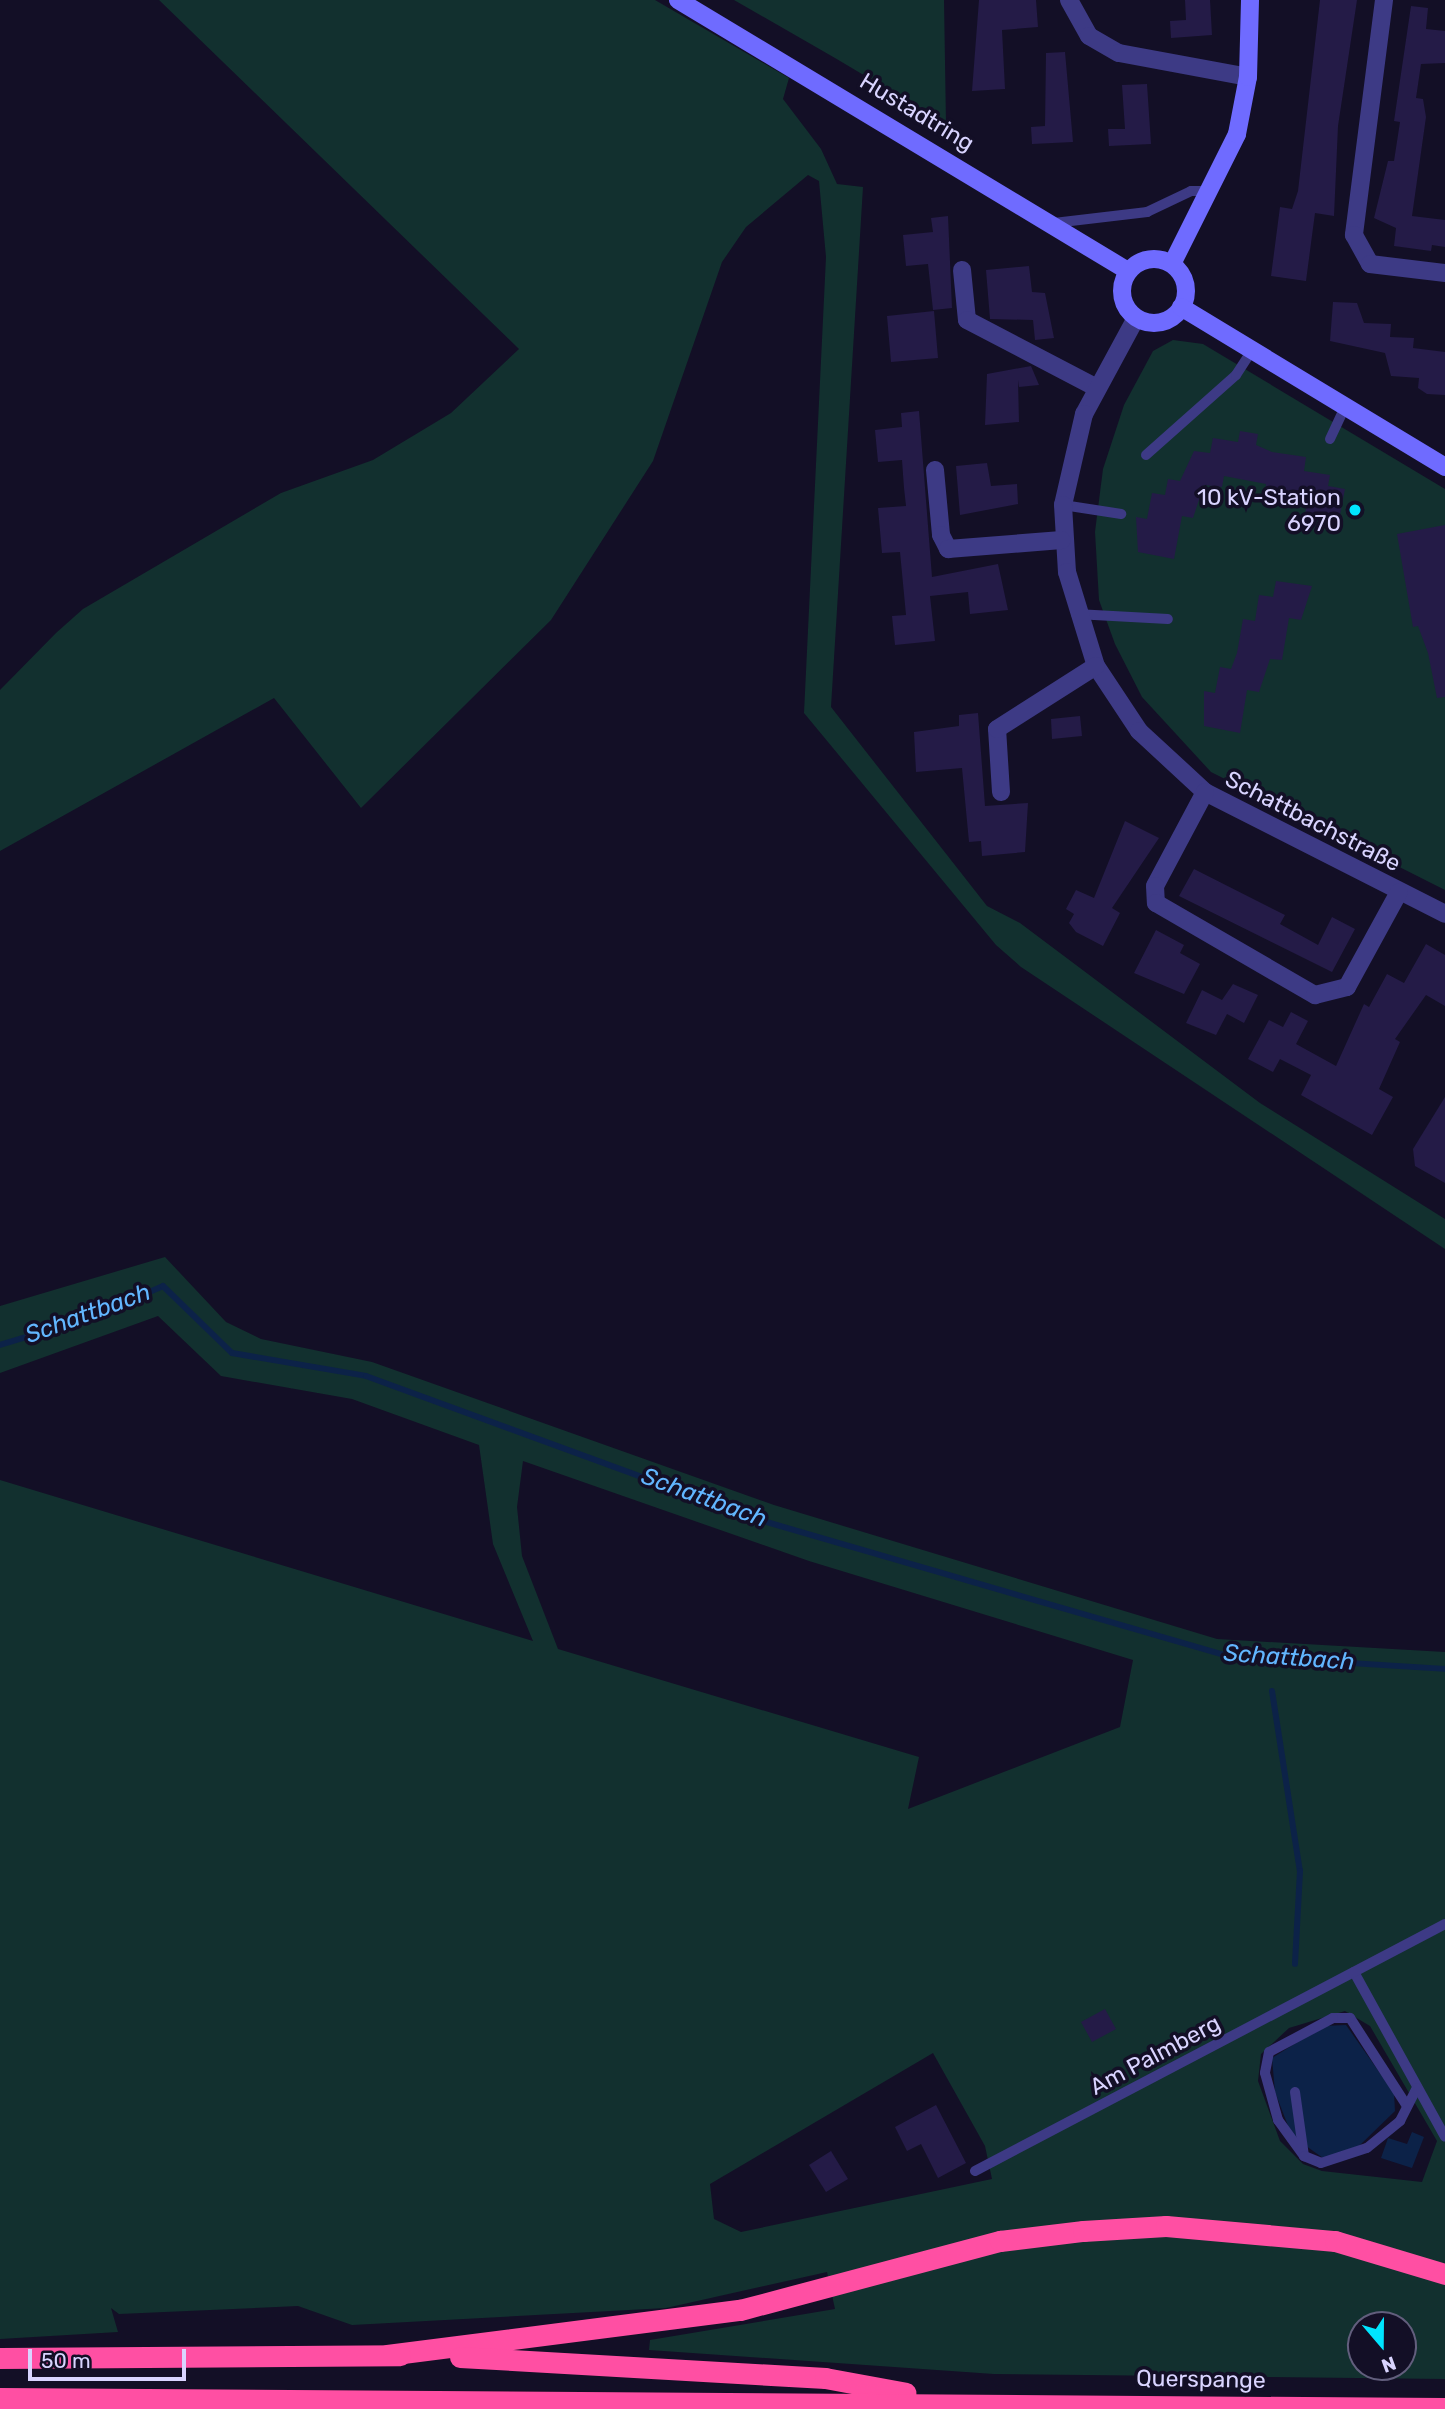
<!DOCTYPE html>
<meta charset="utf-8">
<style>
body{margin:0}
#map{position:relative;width:1445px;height:2409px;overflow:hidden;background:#130f26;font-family:Rubik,sans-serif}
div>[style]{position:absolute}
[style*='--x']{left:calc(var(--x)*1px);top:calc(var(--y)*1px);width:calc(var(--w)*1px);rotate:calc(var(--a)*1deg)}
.green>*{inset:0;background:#12302f}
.water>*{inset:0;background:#0c2248}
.stream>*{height:6px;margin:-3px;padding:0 3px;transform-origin:3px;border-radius:3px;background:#0c2248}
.building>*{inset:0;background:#241b47}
.lane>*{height:10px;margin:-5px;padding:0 5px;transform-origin:5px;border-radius:5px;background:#3d3a85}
.street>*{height:18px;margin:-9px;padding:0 9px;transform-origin:9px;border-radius:9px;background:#3d3a85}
.secondary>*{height:18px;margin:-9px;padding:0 9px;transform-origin:9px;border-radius:9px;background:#6f6bff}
.secondary>.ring{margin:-9px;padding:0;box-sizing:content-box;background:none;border:18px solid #6f6bff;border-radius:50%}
.highway>*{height:21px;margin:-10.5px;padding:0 10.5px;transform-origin:10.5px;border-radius:10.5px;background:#ff4fa3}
.dots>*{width:19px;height:19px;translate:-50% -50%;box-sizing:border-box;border:4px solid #130f26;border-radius:50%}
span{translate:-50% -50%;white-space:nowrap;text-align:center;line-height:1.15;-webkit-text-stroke:7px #130f26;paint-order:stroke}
.street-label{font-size:23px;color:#d9d4ff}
.poi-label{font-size:23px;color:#d9d4ff}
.right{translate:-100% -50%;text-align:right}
.water-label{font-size:24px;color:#62b6ff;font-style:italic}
.north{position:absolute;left:1347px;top:2311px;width:70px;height:70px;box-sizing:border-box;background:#130f26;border:2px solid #625e7d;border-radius:50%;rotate:160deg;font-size:19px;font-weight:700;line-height:28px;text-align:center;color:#d9d4ff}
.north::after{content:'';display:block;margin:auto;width:24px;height:32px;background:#00e5ff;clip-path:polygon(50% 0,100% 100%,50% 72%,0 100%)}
.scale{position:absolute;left:28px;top:2349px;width:158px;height:32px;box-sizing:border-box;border:4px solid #d9d4ff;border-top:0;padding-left:9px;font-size:21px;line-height:24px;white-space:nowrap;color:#d9d4ff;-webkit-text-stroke:5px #130f26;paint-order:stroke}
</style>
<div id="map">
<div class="green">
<div style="clip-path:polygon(159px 0,655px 0,789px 78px,783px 99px,821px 149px,837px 184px,863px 187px,831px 707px,987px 906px,1020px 923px,1260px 1103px,1445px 1219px,1445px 1249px,1021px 967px,996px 945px,804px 713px,826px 257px,819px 181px,808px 175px,746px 227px,722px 262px,653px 461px,551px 620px,361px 808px,274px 698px,0 851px,0 690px,56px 633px,83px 609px,281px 493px,373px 460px,451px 413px,519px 349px)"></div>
<div style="clip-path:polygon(734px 0,944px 0,946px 124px,835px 58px)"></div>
<div style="clip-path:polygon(1173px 340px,1203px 344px,1445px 489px,1445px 890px,1211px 772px,1142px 697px,1115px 644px,1099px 600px,1095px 532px,1103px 469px,1124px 405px,1153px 351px)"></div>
<div style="clip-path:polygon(evenodd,165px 1257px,226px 1322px,261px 1339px,372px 1362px,774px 1505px,1217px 1639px,1445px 1652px,1445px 2379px,994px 2374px,649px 2350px,650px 2340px,835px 2309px,827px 2272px,666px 2308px,352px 2325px,298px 2306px,119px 2314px,111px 2308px,118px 2332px,0 2339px,0 1480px,533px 1641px,493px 1544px,479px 1445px,352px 1399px,221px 1376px,158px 1316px,0 1373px,0 1306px,165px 1257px,523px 1461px,809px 1561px,1133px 1660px,1120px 1727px,908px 1809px,919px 1757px,558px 1649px,522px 1556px,517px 1507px,523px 1461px,165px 1257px,1345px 2011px,1370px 2026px,1437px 2141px,1422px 2182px,1322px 2171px,1303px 2164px,1280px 2141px,1258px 2081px,1261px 2054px,1289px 2028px,1345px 2011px,165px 1257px,933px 2053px,985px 2146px,992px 2179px,741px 2232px,714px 2219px,710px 2184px,933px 2053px,165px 1257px,1361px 2325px,1403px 2325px,1403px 2367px,1361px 2367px,1361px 2325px)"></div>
</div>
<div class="water">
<div style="clip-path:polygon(1346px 2025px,1394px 2093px,1395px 2111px,1359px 2146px,1323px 2158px,1292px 2136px,1275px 2092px,1272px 2058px,1323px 2026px)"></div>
<div style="clip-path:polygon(1412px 2132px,1424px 2137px,1412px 2168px,1381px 2158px,1388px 2138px,1407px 2144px)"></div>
</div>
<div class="stream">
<div style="--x:0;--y:1345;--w:96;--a:-16.9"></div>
<div style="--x:92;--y:1317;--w:77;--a:-23.6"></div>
<div style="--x:163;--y:1286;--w:96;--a:44.2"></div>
<div style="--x:232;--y:1353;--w:136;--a:9.7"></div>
<div style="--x:366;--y:1376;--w:423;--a:20.1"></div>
<div style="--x:763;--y:1521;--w:480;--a:16.2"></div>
<div style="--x:1224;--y:1655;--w:221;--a:3.6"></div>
<div style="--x:1272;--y:1691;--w:182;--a:81.2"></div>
<div style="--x:1300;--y:1871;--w:93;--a:93.1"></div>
</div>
<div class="building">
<div style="clip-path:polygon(979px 0,1036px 0,1038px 27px,1002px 30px,1005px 89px,972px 91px)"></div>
<div style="clip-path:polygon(1185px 0,1210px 0,1212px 35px,1171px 38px,1170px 21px,1186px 20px)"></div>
<div style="clip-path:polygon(1320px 0,1357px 0,1338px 126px,1334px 216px,1315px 213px,1306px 281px,1271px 276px,1280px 207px,1292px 209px,1298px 191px)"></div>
<div style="clip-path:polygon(1411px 6px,1428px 8px,1426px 29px,1445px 31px,1445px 63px,1421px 64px,1416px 98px,1423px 99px,1426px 117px,1412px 216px,1445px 220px,1445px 247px,1432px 245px,1431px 251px,1394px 246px,1396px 228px,1374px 218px,1388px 161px,1394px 161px,1400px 122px,1394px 121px)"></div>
<div style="clip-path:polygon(1065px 52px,1073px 142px,1032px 144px,1031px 127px,1045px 126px,1046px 53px)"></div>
<div style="clip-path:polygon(1147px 84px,1151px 144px,1109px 146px,1108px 129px,1125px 129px,1122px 85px)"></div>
<div style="clip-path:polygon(948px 216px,952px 308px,933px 310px,928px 264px,906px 266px,903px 235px,933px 232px,931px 218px)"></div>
<div style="clip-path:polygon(1029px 266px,1032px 292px,1045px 293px,1054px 338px,1035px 340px,1033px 320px,990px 319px,986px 270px)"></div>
<div style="clip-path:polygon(1333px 302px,1357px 303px,1364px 323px,1391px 324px,1390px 337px,1414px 338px,1413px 348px,1445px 352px,1445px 395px,1427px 394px,1418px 388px,1419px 378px,1391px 376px,1385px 353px,1330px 341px)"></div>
<div style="clip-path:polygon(934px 311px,938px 358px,891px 362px,887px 316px)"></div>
<div style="clip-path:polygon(1031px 366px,1039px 385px,1019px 387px,1018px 380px,1019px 422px,985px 425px,987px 374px)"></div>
<div style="clip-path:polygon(919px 411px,932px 577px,998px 564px,1008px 610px,970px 614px,968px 592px,930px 596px,935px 641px,895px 645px,892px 616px,906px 615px,900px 552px,882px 553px,878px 508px,906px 506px,904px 488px,902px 460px,878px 462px,875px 430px,902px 427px,901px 413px)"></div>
<div style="clip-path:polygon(1240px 431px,1258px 434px,1256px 445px,1272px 452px,1306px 457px,1304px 471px,1330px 475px,1328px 486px,1345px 489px,1338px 525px,1305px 514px,1307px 504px,1264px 496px,1266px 484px,1224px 476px,1222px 487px,1204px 485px,1193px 518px,1182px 516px,1174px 559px,1138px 552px,1136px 517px,1147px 519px,1152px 493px,1165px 495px,1168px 479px,1180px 481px,1194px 451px,1210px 453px,1213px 438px,1238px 442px)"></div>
<div style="clip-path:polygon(987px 463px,991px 486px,1017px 484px,1018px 504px,960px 515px,956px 466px)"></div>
<div style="clip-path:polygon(1445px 525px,1445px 697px,1437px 698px,1428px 653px,1418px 626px,1413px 627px,1397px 534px)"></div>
<div style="clip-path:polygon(1276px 581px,1312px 586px,1301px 620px,1289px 618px,1282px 660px,1270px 659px,1259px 692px,1247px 690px,1240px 733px,1204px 726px,1204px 691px,1215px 693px,1220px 667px,1231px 669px,1237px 653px,1243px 619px,1255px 621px,1259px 595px,1273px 597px)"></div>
<div style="clip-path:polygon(978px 713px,985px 806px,1028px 803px,1025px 852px,982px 856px,981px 841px,969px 842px,962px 768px,916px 772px,914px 732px,959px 726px,959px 715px)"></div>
<div style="clip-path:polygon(1080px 716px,1082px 736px,1052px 739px,1051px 719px)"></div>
<div style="clip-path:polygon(1125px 821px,1159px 838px,1112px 908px,1120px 913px,1103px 946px,1076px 932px,1069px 923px,1074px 914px,1066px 909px,1076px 890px,1094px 898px)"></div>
<div style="clip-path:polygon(1194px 869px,1285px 915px,1280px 924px,1318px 945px,1332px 917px,1355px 929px,1332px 972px,1179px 896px)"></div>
<div style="clip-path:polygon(1156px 930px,1184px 945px,1180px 953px,1200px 964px,1184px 994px,1134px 973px)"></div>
<div style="clip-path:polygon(1426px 944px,1445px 955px,1445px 1006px,1426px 995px,1395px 1039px,1400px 1042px,1379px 1089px,1393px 1097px,1372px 1135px,1301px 1095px,1311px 1075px,1280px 1059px,1273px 1072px,1248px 1059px,1269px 1020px,1283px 1027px,1291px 1012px,1308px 1021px,1296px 1044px,1336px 1066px,1364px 1004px,1369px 1007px,1387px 974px,1404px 983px)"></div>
<div style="clip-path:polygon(1233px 984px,1258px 995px,1244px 1023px,1227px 1014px,1216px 1035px,1186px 1023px,1202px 990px,1222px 1000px)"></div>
<div style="clip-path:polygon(1445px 1097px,1445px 1183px,1415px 1166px,1413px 1149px)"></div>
<div style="clip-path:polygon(1105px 2009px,1116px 2029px,1092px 2042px,1081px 2022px)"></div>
<div style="clip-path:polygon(936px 2105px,966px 2163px,938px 2178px,921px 2144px,907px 2151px,895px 2127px)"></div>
<div style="clip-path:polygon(831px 2151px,848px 2179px,826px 2192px,809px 2165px)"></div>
</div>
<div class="lane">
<div style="--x:1054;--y:223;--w:94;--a:-6.7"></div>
<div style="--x:1147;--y:212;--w:49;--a:-25.5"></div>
<div style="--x:1191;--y:191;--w:21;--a:0"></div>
<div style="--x:1330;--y:439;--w:35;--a:-65"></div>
<div style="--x:1146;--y:455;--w:120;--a:-41.6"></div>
<div style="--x:1236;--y:375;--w:31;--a:-57"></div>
<div style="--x:1063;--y:505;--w:59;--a:8.8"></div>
<div style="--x:1076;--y:614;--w:92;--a:3.1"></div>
<div style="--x:1354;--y:1972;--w:188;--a:61.1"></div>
<div style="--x:1295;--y:2092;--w:65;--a:82"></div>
<div style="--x:1407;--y:2106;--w:105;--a:-122.9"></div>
<div style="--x:1350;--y:2018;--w:17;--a:180"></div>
<div style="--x:1333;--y:2018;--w:72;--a:152"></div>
<div style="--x:1269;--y:2052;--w:21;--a:101"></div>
<div style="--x:1265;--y:2073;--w:49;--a:74.5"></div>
<div style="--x:1278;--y:2120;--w:44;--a:54.2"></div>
<div style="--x:1304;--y:2156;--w:18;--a:22"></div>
<div style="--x:1321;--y:2163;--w:48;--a:-18.1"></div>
<div style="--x:1367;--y:2148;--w:43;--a:-39.3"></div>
<div style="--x:1400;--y:2121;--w:37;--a:-63"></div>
<div style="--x:975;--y:2171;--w:531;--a:-27.72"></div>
</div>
<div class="street">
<div style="--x:1069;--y:0;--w:41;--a:60.9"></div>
<div style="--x:1089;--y:36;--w:34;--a:30"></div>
<div style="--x:1119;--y:53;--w:131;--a:10.5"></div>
<div style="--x:1384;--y:0;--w:237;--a:97.3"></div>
<div style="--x:1354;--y:235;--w:33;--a:61"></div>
<div style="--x:1370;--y:264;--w:76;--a:6.8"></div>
<div style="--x:962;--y:270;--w:50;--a:84.3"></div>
<div style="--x:967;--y:320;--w:144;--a:27.6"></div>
<div style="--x:1136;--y:318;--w:109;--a:118.4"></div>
<div style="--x:1084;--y:414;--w:93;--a:103"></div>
<div style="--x:1063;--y:505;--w:67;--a:86.6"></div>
<div style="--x:1067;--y:572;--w:98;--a:72.9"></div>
<div style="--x:1096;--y:666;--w:78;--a:56.5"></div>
<div style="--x:1139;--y:731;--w:90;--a:42.7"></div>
<div style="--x:1205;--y:792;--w:269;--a:26.9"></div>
<div style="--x:935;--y:470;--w:65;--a:84.7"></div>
<div style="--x:941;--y:535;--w:16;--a:63"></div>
<div style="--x:948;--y:549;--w:114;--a:-4.5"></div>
<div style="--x:1001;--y:792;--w:63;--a:-93.6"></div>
<div style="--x:997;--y:729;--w:117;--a:-32.5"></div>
<div style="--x:1205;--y:792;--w:106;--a:118"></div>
<div style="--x:1155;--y:886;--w:17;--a:87"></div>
<div style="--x:1156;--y:903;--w:184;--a:30.1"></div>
<div style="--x:1315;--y:995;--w:33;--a:-14"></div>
<div style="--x:1347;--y:987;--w:108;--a:-61.3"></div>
</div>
<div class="secondary">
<div style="--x:678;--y:0;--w:525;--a:31.06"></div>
<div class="ring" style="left:1122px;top:259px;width:46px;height:46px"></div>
<div style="--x:1172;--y:264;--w:145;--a:-63.4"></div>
<div style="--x:1237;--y:134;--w:58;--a:-79.1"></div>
<div style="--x:1248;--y:77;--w:77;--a:-88.5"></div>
<div style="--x:1181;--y:307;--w:309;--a:31.2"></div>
</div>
<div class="highway">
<div style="--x:387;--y:2355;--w:356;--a:-7.3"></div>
<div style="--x:740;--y:2310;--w:269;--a:-14.9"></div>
<div style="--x:1000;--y:2241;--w:84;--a:-6.9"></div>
<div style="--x:1083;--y:2231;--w:83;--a:-3.4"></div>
<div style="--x:1166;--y:2226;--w:170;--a:5.1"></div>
<div style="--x:1335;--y:2241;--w:115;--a:16.7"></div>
<div style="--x:460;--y:2357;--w:366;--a:3.3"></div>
<div style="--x:825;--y:2378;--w:82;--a:10.5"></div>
<div style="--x:0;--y:2358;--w:400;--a:-0.4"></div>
<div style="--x:0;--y:2398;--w:1445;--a:0.4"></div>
</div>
<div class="dots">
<div style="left:1355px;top:510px;background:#00e5ff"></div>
</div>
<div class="street-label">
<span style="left:917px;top:112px;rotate:31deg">Hustadtring</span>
<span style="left:1313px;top:821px;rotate:27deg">Schattbachstraße</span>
<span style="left:1155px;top:2055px;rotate:-28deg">Am Palmberg</span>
<span style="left:1201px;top:2379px;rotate:1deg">Querspange</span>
</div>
<div class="poi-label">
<span class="right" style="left:1341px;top:510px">10 kV-Station<br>6970</span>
</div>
<div class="water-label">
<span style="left:88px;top:1314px;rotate:-20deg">Schattbach</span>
<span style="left:704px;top:1498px;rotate:20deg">Schattbach</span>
<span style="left:1289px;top:1658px;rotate:4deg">Schattbach</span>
</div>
<div class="north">N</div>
<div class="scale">50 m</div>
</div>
